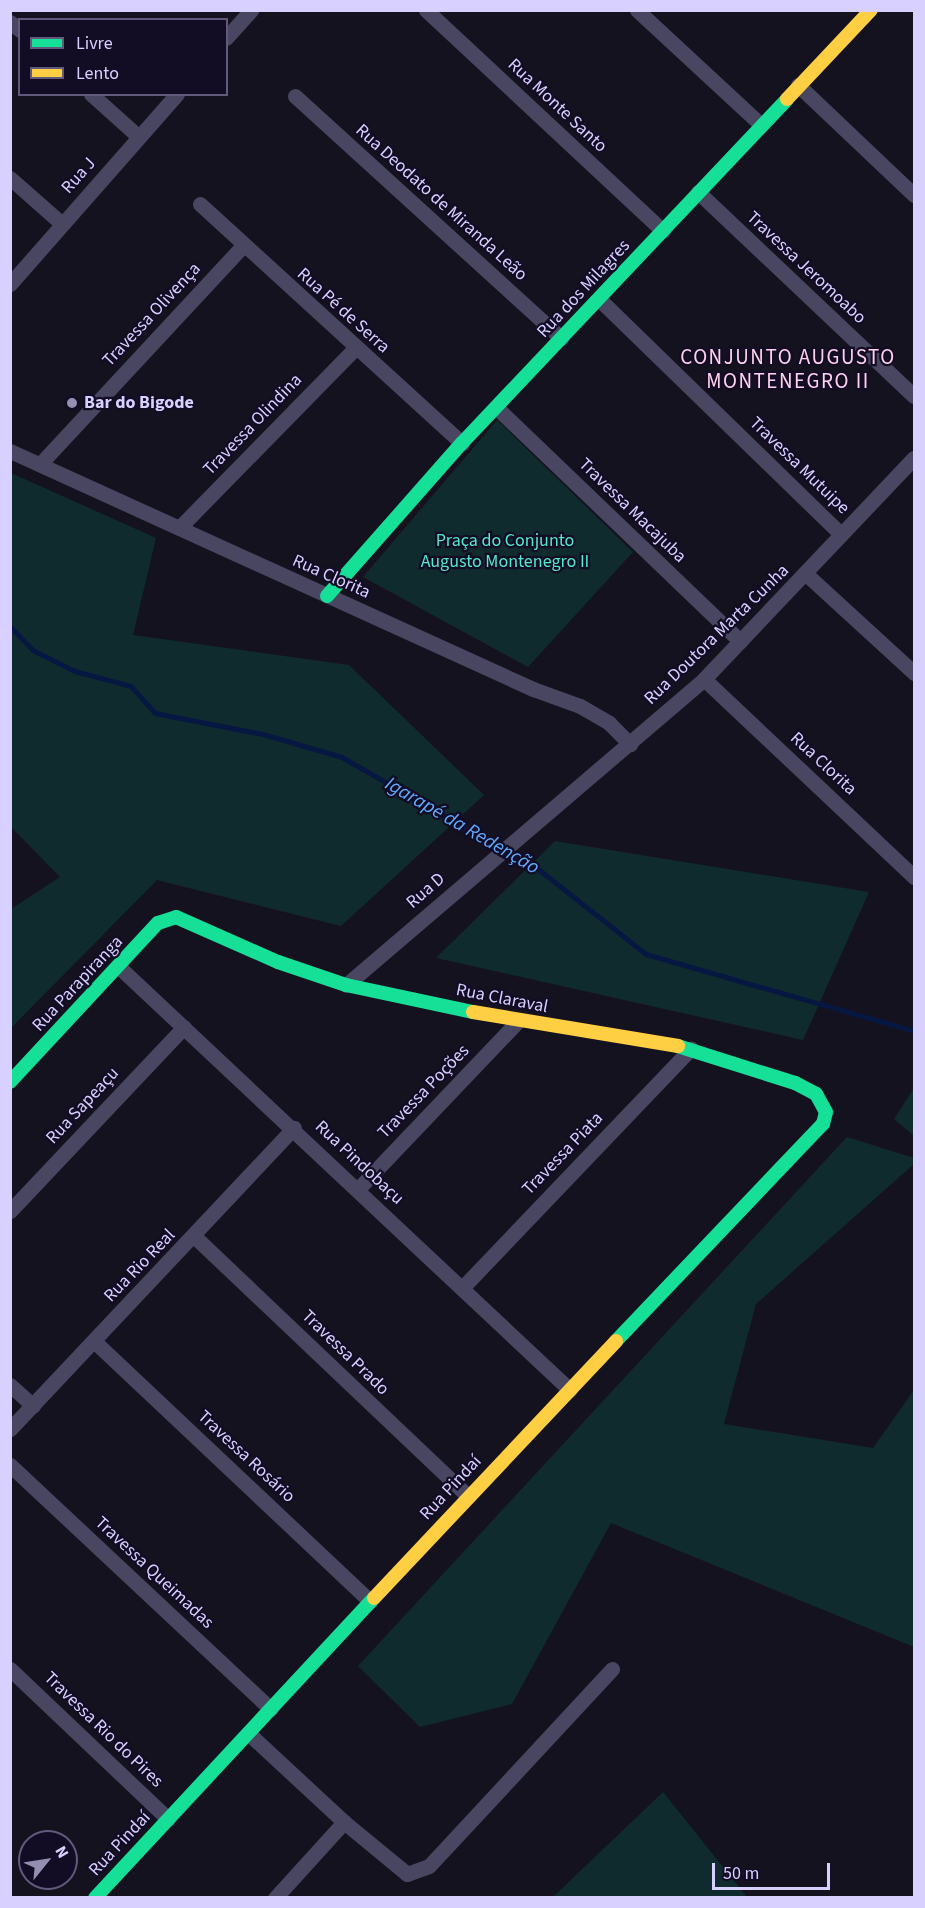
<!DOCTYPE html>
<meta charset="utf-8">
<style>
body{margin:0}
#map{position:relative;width:925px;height:1908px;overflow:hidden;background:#15121f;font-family:"Source Sans 3",sans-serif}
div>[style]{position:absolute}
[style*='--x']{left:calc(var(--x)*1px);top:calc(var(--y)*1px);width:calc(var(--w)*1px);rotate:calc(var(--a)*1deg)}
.green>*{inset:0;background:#102b2d}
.stream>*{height:4.5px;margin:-2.25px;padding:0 2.25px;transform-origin:2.25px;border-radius:2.25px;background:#061842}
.street>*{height:15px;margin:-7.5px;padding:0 7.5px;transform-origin:7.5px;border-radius:7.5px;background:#484660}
.fast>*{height:14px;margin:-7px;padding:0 7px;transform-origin:7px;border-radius:7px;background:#16e098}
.slow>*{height:14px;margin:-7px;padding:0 7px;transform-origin:7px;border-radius:7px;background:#ffcf43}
.dots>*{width:16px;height:16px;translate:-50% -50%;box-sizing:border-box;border:3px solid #120c25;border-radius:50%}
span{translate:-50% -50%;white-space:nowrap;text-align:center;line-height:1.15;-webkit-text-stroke:4.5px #120c25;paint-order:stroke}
.street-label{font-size:18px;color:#d8d0ff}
.poi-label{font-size:18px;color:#d8d0ff;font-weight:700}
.left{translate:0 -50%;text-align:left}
.park-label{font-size:18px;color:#51eacc}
.water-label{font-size:20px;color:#5eabff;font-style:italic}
.quarter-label{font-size:21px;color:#ffd2ec;letter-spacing:1.5px}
.frame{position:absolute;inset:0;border:12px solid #d8d0ff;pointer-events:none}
.legend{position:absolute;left:18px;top:18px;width:210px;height:78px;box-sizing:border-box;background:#120c25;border:2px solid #615a7c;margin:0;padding:8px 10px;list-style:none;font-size:18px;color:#d8d0ff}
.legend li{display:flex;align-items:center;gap:12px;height:30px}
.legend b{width:30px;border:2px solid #615a7c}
.north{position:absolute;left:18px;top:1830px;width:60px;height:60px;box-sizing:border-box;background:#120c25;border:2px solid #615a7c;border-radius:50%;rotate:60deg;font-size:16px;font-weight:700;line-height:24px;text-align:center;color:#d8d0ff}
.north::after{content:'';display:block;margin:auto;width:21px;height:27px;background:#948eb1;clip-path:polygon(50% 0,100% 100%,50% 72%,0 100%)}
.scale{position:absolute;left:712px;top:1863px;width:118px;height:27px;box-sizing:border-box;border:3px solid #d8d0ff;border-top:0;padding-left:8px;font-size:18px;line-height:21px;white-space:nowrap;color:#d8d0ff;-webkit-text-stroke:4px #120c25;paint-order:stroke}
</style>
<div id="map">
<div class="green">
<div style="clip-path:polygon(497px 420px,633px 552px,528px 667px,363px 577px)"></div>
<div style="clip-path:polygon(11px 473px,156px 538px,133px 635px,349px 665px,484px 795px,341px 926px,157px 880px,11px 1028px,11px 909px,60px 877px,11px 827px)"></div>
<div style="clip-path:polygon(555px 841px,869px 892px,803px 1040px,436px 958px)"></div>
<div style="clip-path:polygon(914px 1088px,914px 1136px,894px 1119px)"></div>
<div style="clip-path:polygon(847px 1137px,914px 1158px,914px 1164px,756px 1304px,724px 1424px,873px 1448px,914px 1390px,914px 1647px,611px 1523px,512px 1704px,420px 1727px,358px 1666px)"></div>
<div style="clip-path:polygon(663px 1792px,747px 1897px,553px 1897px)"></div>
</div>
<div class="stream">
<div style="--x:10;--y:626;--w:33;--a:46"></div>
<div style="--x:33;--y:650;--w:47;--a:26.6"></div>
<div style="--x:75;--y:671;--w:58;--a:15"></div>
<div style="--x:131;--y:686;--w:36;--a:48"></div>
<div style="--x:155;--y:713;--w:110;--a:11"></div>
<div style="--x:263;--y:734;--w:82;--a:16.2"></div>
<div style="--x:342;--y:757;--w:229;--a:29.8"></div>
<div style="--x:541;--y:871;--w:134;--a:38.3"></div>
<div style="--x:646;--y:954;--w:279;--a:16"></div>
</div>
<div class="street">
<div style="--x:426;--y:10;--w:324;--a:43"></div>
<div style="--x:637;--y:10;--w:169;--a:42.8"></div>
<div style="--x:10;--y:22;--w:13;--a:39"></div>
<div style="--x:226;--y:38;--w:38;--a:-48"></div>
<div style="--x:798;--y:85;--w:160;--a:43.5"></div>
<div style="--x:91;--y:94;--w:64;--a:41.9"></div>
<div style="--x:295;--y:96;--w:360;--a:42.3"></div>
<div style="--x:10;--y:178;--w:69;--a:41.5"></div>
<div style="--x:698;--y:192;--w:297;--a:43.4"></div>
<div style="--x:200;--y:204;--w:355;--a:42.4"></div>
<div style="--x:10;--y:284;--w:253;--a:-48.7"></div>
<div style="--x:600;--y:300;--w:336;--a:44.2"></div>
<div style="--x:497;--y:408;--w:337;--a:43.8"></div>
<div style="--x:10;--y:451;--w:575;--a:24.47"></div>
<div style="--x:533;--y:689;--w:50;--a:19.9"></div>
<div style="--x:580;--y:706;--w:34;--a:30"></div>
<div style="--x:609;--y:723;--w:30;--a:45"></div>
<div style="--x:41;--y:463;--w:295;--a:-47.1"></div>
<div style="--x:179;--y:528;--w:252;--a:-45.6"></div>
<div style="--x:806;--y:574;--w:147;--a:42.5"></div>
<div style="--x:704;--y:679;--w:289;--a:43.3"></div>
<div style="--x:119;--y:967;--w:618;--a:43.17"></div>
<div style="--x:346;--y:985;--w:471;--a:-40.5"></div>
<div style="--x:704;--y:679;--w:305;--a:-46.5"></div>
<div style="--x:358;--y:1189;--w:232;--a:-46.4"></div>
<div style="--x:10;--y:1211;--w:253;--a:-46.6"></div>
<div style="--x:195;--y:1237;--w:376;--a:43.5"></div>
<div style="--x:463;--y:1287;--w:330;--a:-46.3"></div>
<div style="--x:95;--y:1342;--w:378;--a:43.3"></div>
<div style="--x:10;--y:1385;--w:31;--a:42"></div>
<div style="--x:10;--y:1429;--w:414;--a:-46.7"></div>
<div style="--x:10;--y:1465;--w:357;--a:43.1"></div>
<div style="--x:10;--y:1669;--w:218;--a:43.5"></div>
<div style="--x:248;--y:1733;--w:131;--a:42.8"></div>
<div style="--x:344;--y:1822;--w:82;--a:39.5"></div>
<div style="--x:407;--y:1874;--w:23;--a:-20"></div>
<div style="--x:429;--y:1866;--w:269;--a:-47.1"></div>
<div style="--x:275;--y:1898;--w:103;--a:-47.8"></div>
</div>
<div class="fast">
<div style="--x:327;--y:596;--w:204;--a:-48.6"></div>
<div style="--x:462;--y:443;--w:473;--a:-46.6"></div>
<div style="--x:10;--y:1082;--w:217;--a:-47.1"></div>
<div style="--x:158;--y:923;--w:19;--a:-18"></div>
<div style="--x:176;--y:917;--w:111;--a:23.8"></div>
<div style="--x:278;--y:962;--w:72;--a:18.7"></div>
<div style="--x:346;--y:985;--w:130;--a:12"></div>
<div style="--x:616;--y:1341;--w:300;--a:-46.4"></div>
<div style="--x:823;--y:1124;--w:12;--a:-76"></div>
<div style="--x:826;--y:1112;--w:21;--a:-119"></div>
<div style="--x:816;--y:1094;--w:24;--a:-152"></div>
<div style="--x:795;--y:1083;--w:123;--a:-162.5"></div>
<div style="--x:95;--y:1898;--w:410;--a:-47.1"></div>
</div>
<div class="slow">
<div style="--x:787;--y:99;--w:122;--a:-46.7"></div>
<div style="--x:473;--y:1012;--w:208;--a:9.4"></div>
<div style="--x:374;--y:1598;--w:353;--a:-46.7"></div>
</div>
<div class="dots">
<div style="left:72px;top:403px;background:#948eb1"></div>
</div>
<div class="street-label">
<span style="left:557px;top:106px;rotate:43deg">Rua Monte Santo</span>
<span style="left:79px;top:176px;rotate:-48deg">Rua J</span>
<span style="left:441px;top:203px;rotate:42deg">Rua Deodato de Miranda Leão</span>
<span style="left:806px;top:268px;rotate:43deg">Travessa Jeromoabo</span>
<span style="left:584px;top:289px;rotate:-47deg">Rua dos Milagres</span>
<span style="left:343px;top:311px;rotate:42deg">Rua Pé de Serra</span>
<span style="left:152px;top:315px;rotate:-47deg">Travessa Olivença</span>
<span style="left:253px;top:425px;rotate:-46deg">Travessa Olindina</span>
<span style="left:799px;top:466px;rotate:44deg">Travessa Mutuipe</span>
<span style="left:632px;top:511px;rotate:44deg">Travessa Macajuba</span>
<span style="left:331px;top:577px;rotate:24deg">Rua Clorita</span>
<span style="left:717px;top:635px;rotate:-44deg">Rua Doutora Marta Cunha</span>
<span style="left:823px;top:764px;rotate:43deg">Rua Clorita</span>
<span style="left:426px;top:891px;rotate:-41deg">Rua D</span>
<span style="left:78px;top:984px;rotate:-47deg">Rua Parapiranga</span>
<span style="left:502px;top:999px;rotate:11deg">Rua Claraval</span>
<span style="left:424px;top:1092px;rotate:-46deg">Travessa Poções</span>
<span style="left:83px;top:1106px;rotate:-47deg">Rua Sapeaçu</span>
<span style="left:563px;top:1154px;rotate:-46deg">Travessa Piata</span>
<span style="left:359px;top:1163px;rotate:43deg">Rua Pindobaçu</span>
<span style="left:140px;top:1266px;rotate:-46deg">Rua Rio Real</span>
<span style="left:345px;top:1353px;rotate:44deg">Travessa Prado</span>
<span style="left:246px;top:1457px;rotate:43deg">Travessa Rosário</span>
<span style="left:451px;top:1488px;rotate:-47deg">Rua Pindaí</span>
<span style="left:154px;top:1573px;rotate:43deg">Travessa Queimadas</span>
<span style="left:103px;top:1730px;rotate:44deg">Travessa Rio do Pires</span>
<span style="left:120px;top:1844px;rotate:-47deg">Rua Pindaí</span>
</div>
<div class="poi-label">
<span class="left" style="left:84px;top:403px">Bar do Bigode</span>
</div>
<div class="park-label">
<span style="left:505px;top:552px">Praça do Conjunto<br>Augusto Montenegro II</span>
</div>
<div class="water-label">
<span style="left:462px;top:826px;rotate:30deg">Igarapé da Redenção</span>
</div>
<div class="quarter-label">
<span style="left:788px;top:369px">CONJUNTO AUGUSTO<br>MONTENEGRO II</span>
</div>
<div class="frame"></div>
<ul class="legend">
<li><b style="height:8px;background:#16e098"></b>Livre</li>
<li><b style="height:8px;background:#ffcf43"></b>Lento</li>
</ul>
<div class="north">N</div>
<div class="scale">50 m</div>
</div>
